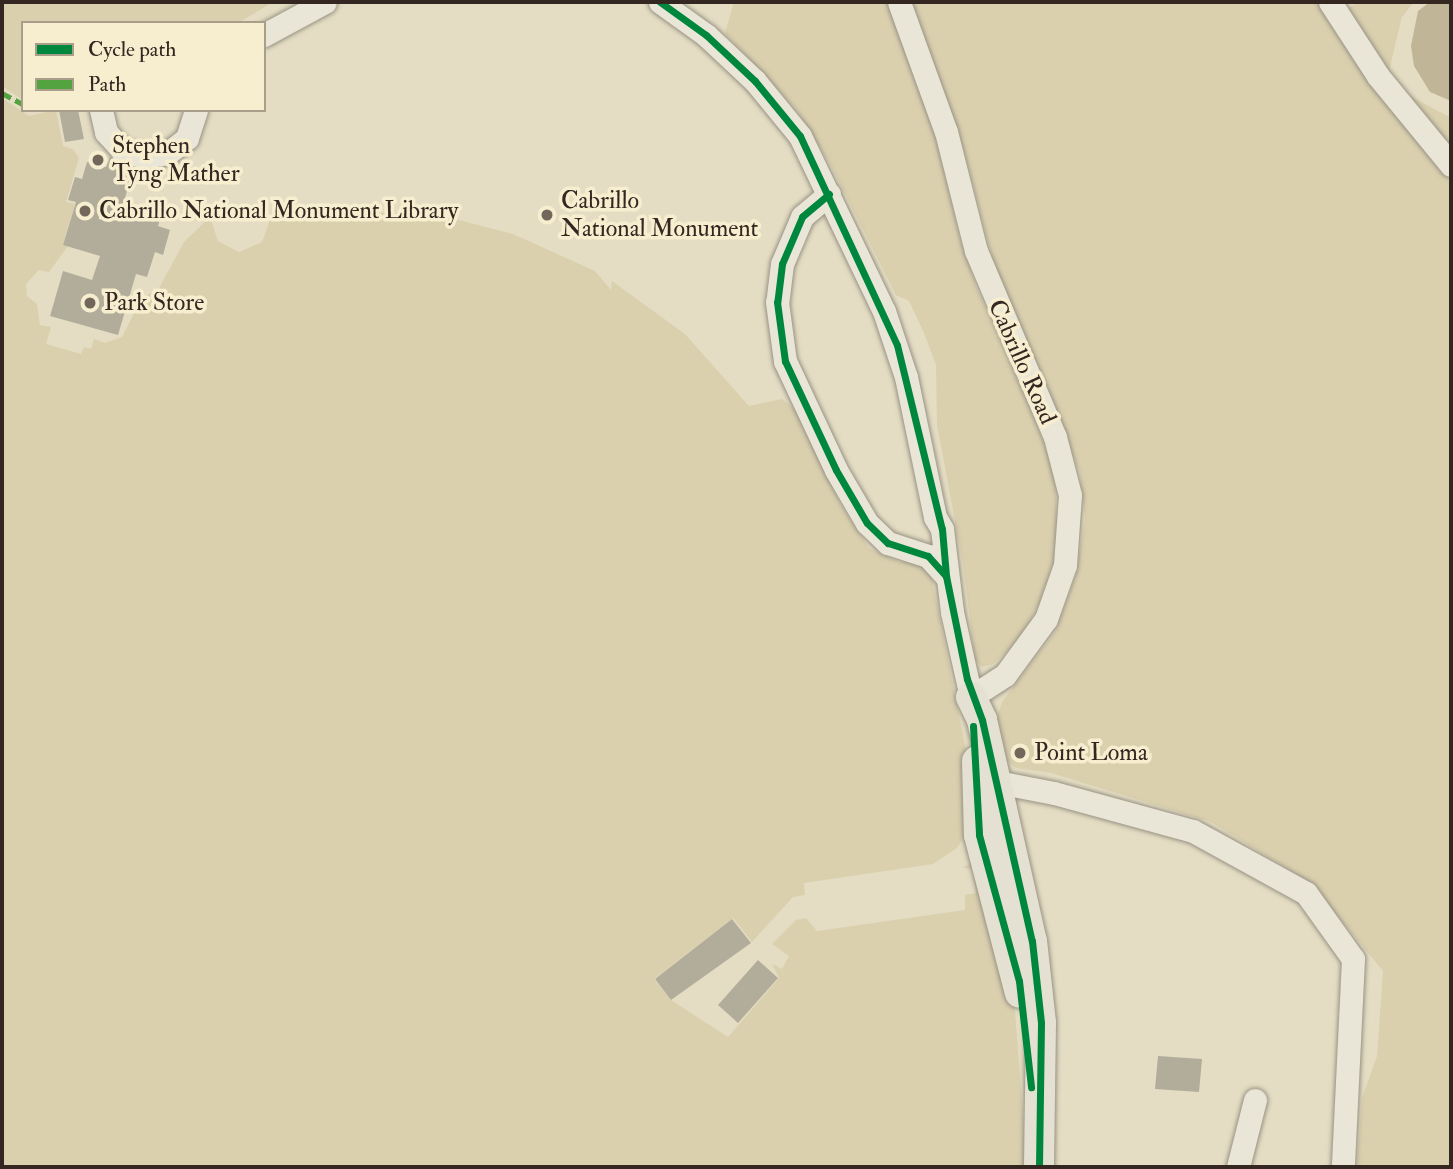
<!DOCTYPE html>
<style>
body{margin:0}
#map{position:relative;width:1453px;height:1169px;overflow:hidden;background:#e4ddc3;font-family:"IM FELL Double Pica",serif}
div>[style]{position:absolute}
[style*='--x']{left:calc(var(--x)*1px);top:calc(var(--y)*1px);width:calc(var(--w)*1px);rotate:calc(var(--a)*1deg)}
.green>*{inset:0;background:#dad0ae}
.water>*{inset:0;background:#c0b596}
.building>*{inset:0;background:#b2ad9b}
.roads{filter:drop-shadow(0 0 2px #989284) drop-shadow(0 0 2px #989284)}
.minor>*{height:23px;margin:-11.5px;padding:0 11.5px;transform-origin:11.5px;border-radius:11.5px;background:#e9e6d8}
.major>*{height:30px;margin:-15px;padding:0 15px;transform-origin:15px;border-radius:15px;background:#e5e1d2}
.quiet>*{height:5px;margin-top:-2.5px;transform-origin:0;background:repeating-linear-gradient(90deg,#53a341 0 10px,transparent 0 15px)}
.cycleway>*{height:7px;margin:-3.5px;padding:0 3.5px;transform-origin:3.5px;border-radius:3.5px;background:#00873e}
.dots>*{width:19px;height:19px;translate:-50% -50%;box-sizing:border-box;border:4px solid #f7eecf;border-radius:50%}
span{translate:-50% -50%;white-space:nowrap;text-align:center;line-height:1.15;-webkit-text-stroke:7px #f7eecf;paint-order:stroke}
.poi-label{font-size:24px;color:#342721}
.left{translate:0 -50%;text-align:left}
.street-label{font-size:24px;color:#342721}
.frame{position:absolute;inset:0;border:4px solid #342721;pointer-events:none}
.legend{position:absolute;left:21px;top:21px;width:245px;height:91px;box-sizing:border-box;background:#f7eecf;border:2px solid #a99e89;margin:0;padding:9px 12px;list-style:none;font-size:21px;color:#342721}
.legend li{display:flex;align-items:center;gap:14px;height:35px}
.legend b{width:35px;border:2px solid #a99e89}
</style>
<div id="map">
<div class="green">
<div style="clip-path:polygon(2px 2px,273px 2px,238px 23px,23px 23px,23px 100px,2px 86px)"></div>
<div style="clip-path:polygon(734px 2px,887px 2px,937px 138px,959px 236px,976px 286px,1046px 447px,1055px 480px,1057px 527px,1053px 563px,1039px 604px,1019px 640px,993px 664px,982px 667px,975px 660px,963px 564px,937px 425px,936px 365px,924px 333px,909px 301px,896px 295px,828px 160px,796px 109px,725px 33px)"></div>
<div style="clip-path:polygon(910px 2px,1319px 2px,1397px 117px,1451px 181px,1451px 1167px,1357px 1167px,1362px 1098px,1377px 1056px,1383px 971px,1311px 883px,1211px 822px,1051px 773px,1016px 768px,1003px 757px,995px 724px,1002px 702px,1055px 632px,1076px 575px,1085px 518px,1080px 472px,997px 275px,965px 153px)"></div>
<div style="clip-path:polygon(1359px 2px,1414px 2px,1402px 17px,1389px 71px,1347px 9px)"></div>
<div style="clip-path:polygon(1407px 94px,1451px 118px,1451px 152px)"></div>
<div style="clip-path:polygon(2px 98px,29px 116px,56px 110px,63px 146px,73px 149px,79px 158px,66px 202px,75px 204px,63px 244px,68px 246px,49px 272px,39px 270px,26px 284px,27px 296px,37px 304px,40px 325px,51px 327px,46px 344px,81px 354px,84px 347px,91px 349px,94px 339px,105px 343px,122px 337px,141px 299px,159px 288px,184px 242px,210px 217px,218px 241px,239px 252px,262px 242px,273px 212px,405px 213px,455px 219px,513px 234px,595px 271px,611px 290px,612px 281px,685px 334px,749px 406px,782px 399px,797px 411px,840px 504px,869px 548px,899px 562px,914px 562px,931px 574px,968px 761px,966px 834px,957px 848px,933px 864px,804px 883px,805px 895px,793px 897px,752px 942px,733px 918px,654px 979px,671px 1000px,728px 1037px,779px 978px,772px 964px,782px 969px,789px 956px,772px 944px,796px 920px,806px 918px,817px 931px,965px 910px,965px 895px,976px 893px,973px 870px,962px 867px,973px 863px,1005px 956px,1015px 1011px,1027px 1167px,2px 1167px)"></div>
</div>
<div class="water">
<div style="clip-path:polygon(1430px 2px,1451px 2px,1451px 101px,1430px 92px,1414px 66px,1411px 46px,1418px 11px)"></div>
</div>
<div class="building">
<div style="clip-path:polygon(59px 110px,78px 110px,84px 139px,65px 142px)"></div>
<div style="clip-path:polygon(110px 157px,134px 168px,124px 201px,162px 213px,158px 226px,170px 230px,163px 255px,155px 252px,147px 277px,136px 274px,118px 335px,50px 316px,63px 271px,92px 280px,100px 256px,63px 245px,76px 202px,68px 200px,75px 177px,82px 179px,87px 162px,106px 167px)"></div>
<div style="clip-path:polygon(732px 919px,751px 943px,671px 1000px,655px 979px)"></div>
<div style="clip-path:polygon(758px 960px,778px 978px,738px 1023px,718px 1005px)"></div>
<div style="clip-path:polygon(1158px 1056px,1202px 1059px,1199px 1092px,1155px 1089px)"></div>
</div>
<div class="roads">
<div class="minor">
<div style="--x:660;--y:2;--w:57;--a:35.7"></div>
<div style="--x:706;--y:35;--w:67;--a:43.2"></div>
<div style="--x:755;--y:81;--w:71;--a:50.7"></div>
<div style="--x:800;--y:136;--w:194;--a:64.4"></div>
<div style="--x:884;--y:311;--w:70;--a:71.6"></div>
<div style="--x:906;--y:377;--w:143;--a:78.3"></div>
<div style="--x:935;--y:517;--w:14;--a:60"></div>
<div style="--x:942;--y:529;--w:84;--a:83.1"></div>
<div style="--x:952;--y:612;--w:87;--a:77.4"></div>
<div style="--x:971;--y:697;--w:40;--a:-32.9"></div>
<div style="--x:1005;--y:675;--w:69;--a:-53.8"></div>
<div style="--x:1046;--y:619;--w:57;--a:-70.6"></div>
<div style="--x:1065;--y:565;--w:70;--a:-85.9"></div>
<div style="--x:1070;--y:495;--w:60;--a:-104.5"></div>
<div style="--x:1055;--y:437;--w:202;--a:-113"></div>
<div style="--x:976;--y:251;--w:123;--a:-104.1"></div>
<div style="--x:946;--y:132;--w:138;--a:-109.9"></div>
<div style="--x:1330;--y:2;--w:88;--a:57"></div>
<div style="--x:1378;--y:76;--w:115;--a:50.6"></div>
<div style="--x:264;--y:35;--w:69;--a:-28.4"></div>
<div style="--x:101;--y:110;--w:23;--a:77"></div>
<div style="--x:106;--y:132;--w:24;--a:48"></div>
<div style="--x:122;--y:150;--w:24;--a:17"></div>
<div style="--x:145;--y:157;--w:23;--a:-10"></div>
<div style="--x:168;--y:153;--w:24;--a:-38"></div>
<div style="--x:187;--y:138;--w:29;--a:-72"></div>
<div style="--x:829;--y:194;--w:35;--a:140"></div>
<div style="--x:802;--y:217;--w:51;--a:113.1"></div>
<div style="--x:782;--y:264;--w:38;--a:97"></div>
<div style="--x:777;--y:302;--w:60;--a:82.3"></div>
<div style="--x:785;--y:361;--w:120;--a:64.9"></div>
<div style="--x:836;--y:470;--w:61;--a:59.7"></div>
<div style="--x:867;--y:523;--w:29;--a:44"></div>
<div style="--x:888;--y:543;--w:42;--a:18"></div>
<div style="--x:928;--y:556;--w:27;--a:48"></div>
<div style="--x:997;--y:782;--w:58;--a:10.9"></div>
<div style="--x:1054;--y:793;--w:144;--a:15.3"></div>
<div style="--x:1193;--y:831;--w:129;--a:28.8"></div>
<div style="--x:1306;--y:893;--w:81;--a:54.5"></div>
<div style="--x:1353;--y:959;--w:208;--a:92.8"></div>
<div style="--x:1238;--y:1167;--w:69;--a:-75.8"></div>
</div>
<div class="major">
<div style="--x:971;--y:697;--w:25;--a:64"></div>
<div style="--x:982;--y:720;--w:227;--a:77.3"></div>
<div style="--x:1032;--y:941;--w:82;--a:83.7"></div>
<div style="--x:1041;--y:1023;--w:144;--a:90.8"></div>
<div style="--x:977;--y:761;--w:74;--a:88.5"></div>
<div style="--x:979;--y:835;--w:163;--a:75.5"></div>
</div>
</div>
<div class="quiet">
<div style="--x:2;--y:93;--w:24;--a:28"></div>
</div>
<div class="cycleway">
<div style="--x:660;--y:2;--w:57;--a:35.7"></div>
<div style="--x:706;--y:35;--w:67;--a:43.2"></div>
<div style="--x:755;--y:81;--w:71;--a:50.7"></div>
<div style="--x:800;--y:136;--w:230;--a:65.1"></div>
<div style="--x:897;--y:345;--w:189;--a:76.3"></div>
<div style="--x:942;--y:529;--w:47;--a:85.1"></div>
<div style="--x:946;--y:576;--w:105;--a:78.5"></div>
<div style="--x:967;--y:679;--w:44;--a:69.9"></div>
<div style="--x:982;--y:720;--w:227;--a:77.3"></div>
<div style="--x:1032;--y:941;--w:82;--a:83.7"></div>
<div style="--x:1041;--y:1023;--w:144;--a:90.8"></div>
<div style="--x:829;--y:194;--w:35;--a:140"></div>
<div style="--x:802;--y:217;--w:51;--a:113.1"></div>
<div style="--x:782;--y:264;--w:38;--a:97"></div>
<div style="--x:777;--y:302;--w:60;--a:82.3"></div>
<div style="--x:785;--y:361;--w:120;--a:64.9"></div>
<div style="--x:836;--y:470;--w:61;--a:59.7"></div>
<div style="--x:867;--y:523;--w:29;--a:44"></div>
<div style="--x:888;--y:543;--w:42;--a:18"></div>
<div style="--x:928;--y:556;--w:27;--a:48"></div>
<div style="--x:973;--y:726;--w:109;--a:86.8"></div>
<div style="--x:979;--y:835;--w:151;--a:74.7"></div>
<div style="--x:1019;--y:981;--w:107;--a:83.5"></div>
</div>
<div class="dots">
<div style="left:98px;top:160px;background:#72675a"></div>
<div style="left:85px;top:211px;background:#72675a"></div>
<div style="left:547px;top:215px;background:#72675a"></div>
<div style="left:90px;top:303px;background:#72675a"></div>
<div style="left:1020px;top:753px;background:#72675a"></div>
</div>
<div class="poi-label">
<span class="left" style="left:112px;top:160px">Stephen<br>Tyng Mather</span>
<span class="left" style="left:561px;top:215px">Cabrillo<br>National Monument</span>
<span class="left" style="left:99px;top:211px">Cabrillo National Monument Library</span>
<span class="left" style="left:104px;top:303px">Park Store</span>
<span class="left" style="left:1034px;top:753px">Point Loma</span>
</div>
<div class="street-label">
<span style="left:1022px;top:362px;rotate:66deg">Cabrillo Road</span>
</div>
<div class="frame"></div>
<ul class="legend">
<li><b style="height:9px;background:#00873e"></b>Cycle path</li>
<li><b style="height:9px;background:#53a341"></b>Path</li>
</ul>
</div>
